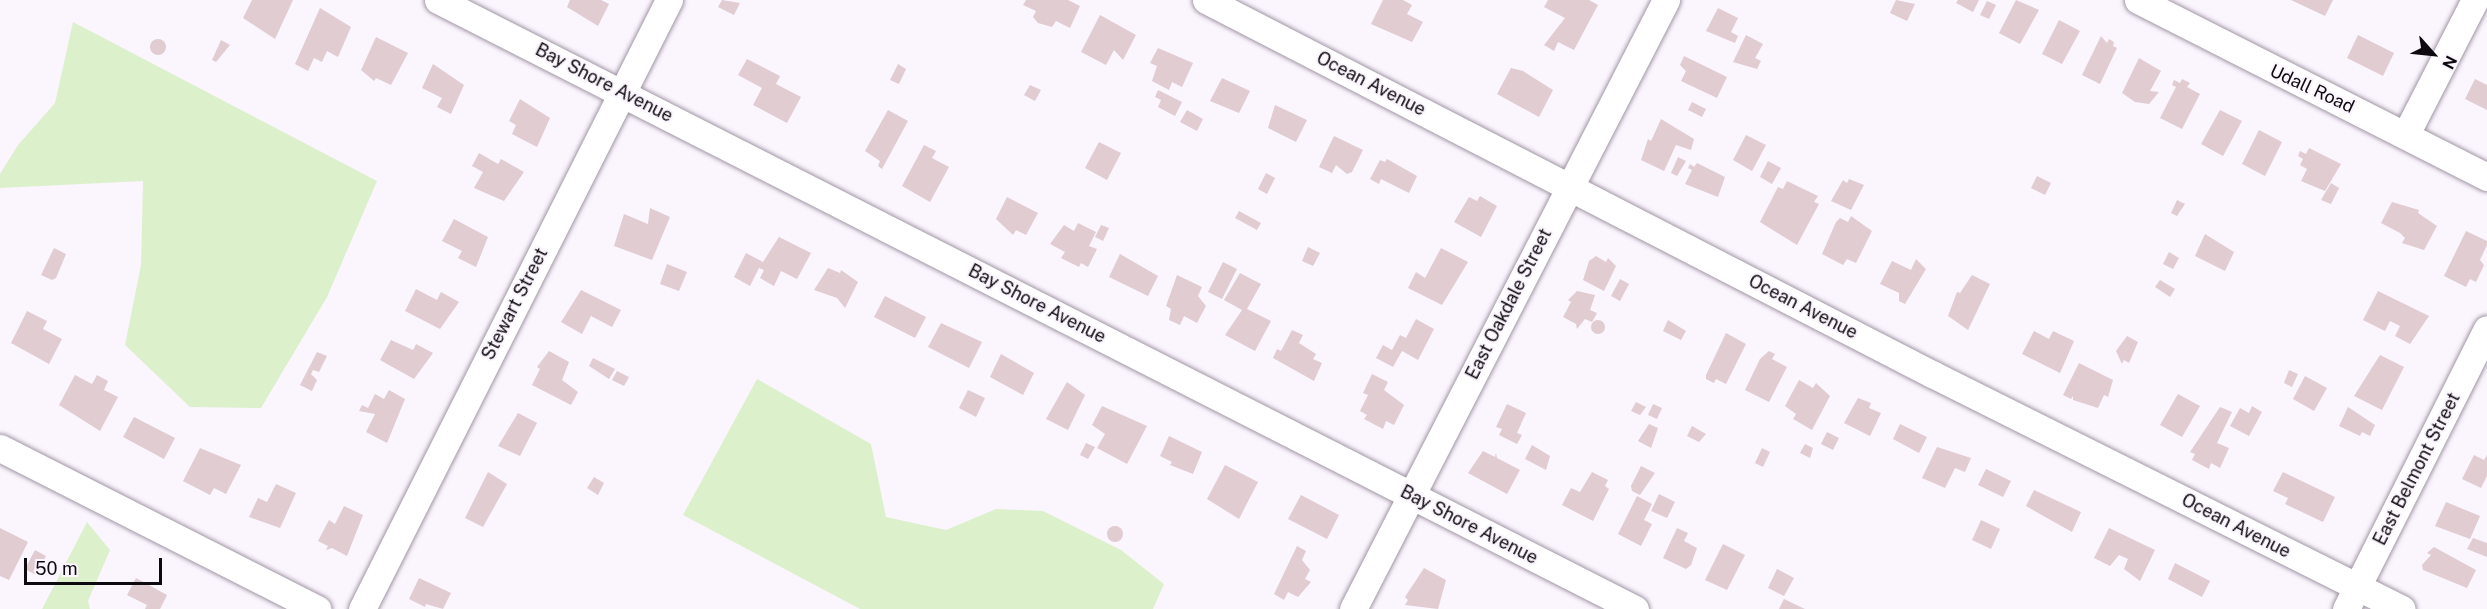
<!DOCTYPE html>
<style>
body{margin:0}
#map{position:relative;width:2487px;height:609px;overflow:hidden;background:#fbf5fe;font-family:"Public Sans",sans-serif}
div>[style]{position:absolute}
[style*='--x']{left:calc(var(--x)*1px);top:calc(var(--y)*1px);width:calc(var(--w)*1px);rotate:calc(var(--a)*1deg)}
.green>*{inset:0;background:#ddf0cc}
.building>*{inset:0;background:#e0ccd1}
.round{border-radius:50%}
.roads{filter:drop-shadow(0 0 2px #a096a4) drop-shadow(0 0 2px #a096a4)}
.minor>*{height:27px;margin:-13.5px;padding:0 13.5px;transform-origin:13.5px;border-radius:13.5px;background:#fff}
span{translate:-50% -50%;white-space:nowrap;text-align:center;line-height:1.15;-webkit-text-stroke:4.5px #fbf5fe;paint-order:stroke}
.street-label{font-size:18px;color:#0d0a0f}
.north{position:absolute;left:2403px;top:24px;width:60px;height:60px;-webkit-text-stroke:4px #fbf5fe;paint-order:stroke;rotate:117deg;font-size:16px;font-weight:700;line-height:24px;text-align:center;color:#0d0a0f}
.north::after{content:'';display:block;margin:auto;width:21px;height:27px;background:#0d0a0f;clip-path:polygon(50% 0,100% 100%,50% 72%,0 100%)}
.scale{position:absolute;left:24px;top:558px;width:138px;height:27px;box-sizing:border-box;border:3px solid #0d0a0f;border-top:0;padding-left:8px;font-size:18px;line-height:21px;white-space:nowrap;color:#0d0a0f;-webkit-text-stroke:4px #fbf5fe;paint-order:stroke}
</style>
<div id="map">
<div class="green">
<div style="clip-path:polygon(73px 22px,377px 181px,327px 297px,261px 408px,190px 407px,125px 345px,141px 265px,143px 181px,0 188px,0 174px,18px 145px,55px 103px)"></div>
<div style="clip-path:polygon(757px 379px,871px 444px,886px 517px,946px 530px,996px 509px,1043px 511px,1121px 550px,1164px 584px,1153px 609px,860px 609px,683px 515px)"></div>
<div style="clip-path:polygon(87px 522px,110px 550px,88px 601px,90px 609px,42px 609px)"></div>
</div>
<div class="building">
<div style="clip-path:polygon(252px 0,293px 0,275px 39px,243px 18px)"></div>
<div style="clip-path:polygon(570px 0,601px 0,609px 4px,598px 26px,567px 7px)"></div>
<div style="clip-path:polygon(722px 0,740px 3px,734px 15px,718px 7px)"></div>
<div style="clip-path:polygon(1026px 0,1068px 0,1080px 6px,1070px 28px,1056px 21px,1052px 27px,1038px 23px,1033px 17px,1036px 11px,1023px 5px)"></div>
<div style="clip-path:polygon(1383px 0,1403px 0,1412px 5px,1407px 14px,1423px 22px,1412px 42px,1371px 24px)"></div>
<div style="clip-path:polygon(1548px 0,1589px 0,1598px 5px,1574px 50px,1558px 42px,1554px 51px,1544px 45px,1565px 18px,1544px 7px)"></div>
<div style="clip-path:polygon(1896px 0,1915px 4px,1907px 21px,1890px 13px)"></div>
<div style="clip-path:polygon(1958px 0,1979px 0,1973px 12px,1956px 3px)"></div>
<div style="clip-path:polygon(2016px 0,2039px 10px,2020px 44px,1999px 33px)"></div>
<div style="clip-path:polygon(2291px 0,2333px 0,2325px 16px)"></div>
<div style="clip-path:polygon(1987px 1px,1996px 5px,1989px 19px,1980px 15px)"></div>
<div style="clip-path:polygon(320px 8px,351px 27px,338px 57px,327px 51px,322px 62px,314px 58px,308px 71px,295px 64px)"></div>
<div style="clip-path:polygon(1718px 8px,1738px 18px,1731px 32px,1738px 36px,1735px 43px,1706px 31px)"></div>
<div style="clip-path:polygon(1100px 15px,1136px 35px,1123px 60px,1114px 50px,1106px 65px,1081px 52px)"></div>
<div style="clip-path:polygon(2059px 20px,2080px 31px,2062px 64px,2042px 54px)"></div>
<div style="clip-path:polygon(1746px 35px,1763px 44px,1755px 58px,1761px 61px,1757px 69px,1733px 62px)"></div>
<div style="clip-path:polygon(2358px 35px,2394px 53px,2383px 76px,2347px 58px)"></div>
<div style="clip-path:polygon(2101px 36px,2107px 43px,2109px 39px,2114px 42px,2113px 46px,2117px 48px,2100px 84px,2082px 75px)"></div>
<div style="clip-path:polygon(376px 37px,408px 53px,391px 85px,376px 78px,374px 81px,361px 70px)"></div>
<div class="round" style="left:150px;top:39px;width:16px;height:16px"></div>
<div style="clip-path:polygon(221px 40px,230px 45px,216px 62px,212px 60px)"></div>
<div style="clip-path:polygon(1158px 48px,1193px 63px,1182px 87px,1172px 82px,1169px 90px,1152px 81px,1157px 66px,1150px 63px)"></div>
<div style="clip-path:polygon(1684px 56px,1727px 77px,1717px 98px,1681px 81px,1686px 71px,1680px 65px)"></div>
<div style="clip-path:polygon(2139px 58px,2161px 71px,2150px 91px,2159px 92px,2149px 104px,2135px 102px,2122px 93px)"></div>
<div style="clip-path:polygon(747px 59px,780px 76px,776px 84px,801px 97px,787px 123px,753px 105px,762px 88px,738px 75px)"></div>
<div style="clip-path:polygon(433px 64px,464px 85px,451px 114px,437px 107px,442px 98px,422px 88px)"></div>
<div style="clip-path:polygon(898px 64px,906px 69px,899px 84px,890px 80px)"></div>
<div style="clip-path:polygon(1511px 68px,1523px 71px,1553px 90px,1539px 117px,1497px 94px)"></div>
<div style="clip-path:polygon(1222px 78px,1250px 91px,1239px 113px,1210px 101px)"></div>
<div style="clip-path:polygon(2182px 79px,2190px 83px,2187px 87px,2200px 94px,2182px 129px,2160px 118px,2176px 87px,2172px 85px,2174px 80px,2180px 83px)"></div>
<div style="clip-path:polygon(2475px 79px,2487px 85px,2487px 110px,2465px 99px)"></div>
<div style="clip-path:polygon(1030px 85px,1041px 90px,1035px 101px,1024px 95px)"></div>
<div style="clip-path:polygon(1158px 90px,1182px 102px,1175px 116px,1158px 107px,1161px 100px,1155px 97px)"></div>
<div style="clip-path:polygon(520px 99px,550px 118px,537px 147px,512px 134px,516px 125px,509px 121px)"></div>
<div style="clip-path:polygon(1692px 102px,1706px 109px,1702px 117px,1688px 110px)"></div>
<div style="clip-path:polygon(1275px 105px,1307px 120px,1296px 142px,1268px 128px)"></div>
<div style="clip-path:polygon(888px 110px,908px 121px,882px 169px,878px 166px,880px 161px,865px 151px)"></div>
<div style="clip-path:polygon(1187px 110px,1203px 119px,1197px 131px,1180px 122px)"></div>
<div style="clip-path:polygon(2220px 110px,2242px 121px,2223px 156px,2201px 144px)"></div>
<div style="clip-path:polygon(1661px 119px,1694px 139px,1691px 150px,1676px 145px,1664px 171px,1641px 160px,1648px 139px,1651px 141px)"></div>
<div style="clip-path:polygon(2259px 130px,2282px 142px,2265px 176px,2242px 164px)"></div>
<div style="clip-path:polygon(1746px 135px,1766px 145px,1752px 171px,1733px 160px)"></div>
<div style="clip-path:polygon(1334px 136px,1363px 150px,1352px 172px,1347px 174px,1336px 165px,1332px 173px,1319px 167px)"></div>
<div style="clip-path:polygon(1099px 142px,1121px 153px,1107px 180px,1085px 168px)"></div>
<div style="clip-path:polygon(924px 145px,936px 151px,932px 158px,949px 167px,930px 202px,902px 186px)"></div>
<div style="clip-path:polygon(2309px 148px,2341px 164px,2325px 191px,2301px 181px,2307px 169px,2300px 165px,2303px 159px,2298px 156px,2300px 151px,2306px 154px)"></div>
<div style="clip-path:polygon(479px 153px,498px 164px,501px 159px,524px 172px,504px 201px,474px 188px,483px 172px,472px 166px)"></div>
<div style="clip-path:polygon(1678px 157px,1686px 161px,1677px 176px,1671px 173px)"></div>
<div style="clip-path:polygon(1387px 159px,1417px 176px,1409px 193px,1381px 179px,1379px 184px,1370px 179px,1380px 160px,1385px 162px)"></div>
<div style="clip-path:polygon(1768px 161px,1781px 168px,1772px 184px,1760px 177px)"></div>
<div style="clip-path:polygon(1697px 163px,1725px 177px,1718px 197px,1685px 184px,1692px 170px,1688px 168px,1690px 164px,1694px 167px)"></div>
<div style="clip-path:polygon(1266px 173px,1275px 178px,1267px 194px,1258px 189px)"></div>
<div style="clip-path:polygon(2037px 176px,2051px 183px,2045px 195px,2031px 188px)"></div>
<div style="clip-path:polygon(1849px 179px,1864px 185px,1851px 210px,1831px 201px,1843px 180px,1847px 183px)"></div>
<div style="clip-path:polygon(1787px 181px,1818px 196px,1814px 202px,1819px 204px,1797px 245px,1760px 222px,1778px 187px,1783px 189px)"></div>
<div style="clip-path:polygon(2331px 183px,2339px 188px,2331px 204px,2321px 200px)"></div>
<div style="clip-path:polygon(1480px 196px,1497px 206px,1481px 237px,1454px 222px,1469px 197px,1477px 201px)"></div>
<div style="clip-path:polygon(1007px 197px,1038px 213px,1026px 235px,1016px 230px,1013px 235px,996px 219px)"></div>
<div style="clip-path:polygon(2177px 200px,2185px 204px,2177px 216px,2171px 213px)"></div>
<div style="clip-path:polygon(2392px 202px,2419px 210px,2418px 213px,2437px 226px,2424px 250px,2402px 243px,2405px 238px,2400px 233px,2381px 223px)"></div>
<div style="clip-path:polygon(650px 208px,670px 217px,652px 260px,614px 246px,624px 214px,648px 224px)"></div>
<div style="clip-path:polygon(1239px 211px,1261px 223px,1257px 230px,1235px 218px)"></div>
<div style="clip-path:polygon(1851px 216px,1872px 231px,1856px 263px,1847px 259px,1843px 265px,1822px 254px,1836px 222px,1840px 218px,1848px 222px)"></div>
<div style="clip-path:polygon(454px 219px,488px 237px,476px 267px,458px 258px,462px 251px,442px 241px)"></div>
<div style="clip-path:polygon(1078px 223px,1096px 232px,1089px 246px,1097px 249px,1088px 267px,1081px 263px,1079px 267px,1061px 258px,1065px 252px,1050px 244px,1064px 225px,1074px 231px)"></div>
<div style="clip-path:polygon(1101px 225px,1109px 228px,1103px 241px,1095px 237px)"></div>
<div style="clip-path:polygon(2466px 231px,2487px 241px,2487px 245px,2480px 260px,2484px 265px,2476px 282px,2470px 279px,2466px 287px,2444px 276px)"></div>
<div style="clip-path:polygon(2205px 234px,2234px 252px,2225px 271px,2195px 256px)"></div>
<div style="clip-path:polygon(779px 237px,811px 253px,797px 279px,781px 271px,774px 286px,760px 278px,764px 270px,759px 268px,750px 286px,734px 277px,746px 253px,763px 262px)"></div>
<div style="clip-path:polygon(1308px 247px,1320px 253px,1313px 266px,1302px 261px)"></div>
<div style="clip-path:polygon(54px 248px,66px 254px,56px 278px,52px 280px,41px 275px)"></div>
<div style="clip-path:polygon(1441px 248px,1468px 262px,1442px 305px,1408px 288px,1416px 272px,1425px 278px)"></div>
<div style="clip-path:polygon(2169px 252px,2179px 258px,2173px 269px,2163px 264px)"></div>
<div style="clip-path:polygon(1120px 254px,1158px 276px,1148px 296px,1109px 277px)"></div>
<div style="clip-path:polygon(1596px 256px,1606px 262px,1608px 258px,1616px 266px,1604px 291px,1583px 280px,1589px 261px)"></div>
<div style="clip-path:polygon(1916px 259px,1926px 269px,1905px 304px,1899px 301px,1899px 293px,1880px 284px,1892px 261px,1911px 270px)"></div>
<div style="clip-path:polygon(1223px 262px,1237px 269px,1222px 299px,1208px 292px)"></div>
<div style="clip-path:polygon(667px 264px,687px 272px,679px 291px,660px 284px)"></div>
<div style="clip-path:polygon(828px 268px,840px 273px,841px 270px,858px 282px,845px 308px,837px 298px,814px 290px)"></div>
<div style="clip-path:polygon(1240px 273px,1261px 284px,1247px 309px,1271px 321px,1255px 351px,1225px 335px,1242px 310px,1224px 300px)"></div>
<div style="clip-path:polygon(1177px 275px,1202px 287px,1198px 296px,1206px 306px,1197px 323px,1184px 316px,1180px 325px,1169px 320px,1171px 309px,1166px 306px)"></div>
<div style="clip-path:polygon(1972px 275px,1990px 284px,1968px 330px,1948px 316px,1957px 292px,1960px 293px)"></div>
<div style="clip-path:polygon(1620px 279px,1629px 284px,1620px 301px,1611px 296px)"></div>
<div style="clip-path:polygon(2160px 280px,2175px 289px,2170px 297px,2155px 287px)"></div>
<div style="clip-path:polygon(416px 289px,437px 300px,441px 292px,459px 302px,440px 329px,405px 311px)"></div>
<div style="clip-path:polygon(581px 290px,621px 310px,612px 327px,591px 316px,582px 334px,561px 322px)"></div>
<div style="clip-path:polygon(1577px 291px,1595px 295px,1590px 310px,1597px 313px,1592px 322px,1585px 319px,1577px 329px,1576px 324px,1563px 317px,1571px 302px,1568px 300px)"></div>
<div style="clip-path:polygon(2378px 291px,2429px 316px,2410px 344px,2395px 336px,2400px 326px,2390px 321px,2385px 331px,2363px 320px)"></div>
<div style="clip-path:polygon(885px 296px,926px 317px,915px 338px,874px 317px)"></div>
<div style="clip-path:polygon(27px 311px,47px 321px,43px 329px,62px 339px,49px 364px,11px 343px)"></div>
<div style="clip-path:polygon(1416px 319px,1434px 329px,1418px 360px,1402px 351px,1393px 367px,1376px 358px,1383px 345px,1392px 350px,1400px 335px,1406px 338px)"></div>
<div style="clip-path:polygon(1668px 320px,1686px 331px,1681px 340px,1663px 331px)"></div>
<div class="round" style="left:1591px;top:320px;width:14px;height:14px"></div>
<div style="clip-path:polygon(941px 323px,982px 342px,969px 368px,928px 347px)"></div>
<div style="clip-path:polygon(1292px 330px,1303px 335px,1299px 343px,1316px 354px,1313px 359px,1322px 363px,1314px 381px,1273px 358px,1277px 349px,1281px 351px)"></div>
<div style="clip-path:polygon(2034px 331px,2049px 339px,2053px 331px,2074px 341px,2060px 373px,2022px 354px)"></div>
<div style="clip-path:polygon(1726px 333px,1746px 344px,1726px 384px,1716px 379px,1714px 383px,1706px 379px,1706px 375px)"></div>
<div style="clip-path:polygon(2127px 336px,2138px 342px,2129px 363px,2124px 360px,2122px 364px,2116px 351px)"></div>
<div style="clip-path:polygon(391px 340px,413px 350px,416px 344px,433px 353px,414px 379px,380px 360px)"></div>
<div style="clip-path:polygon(549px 351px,569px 362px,562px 380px,578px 392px,571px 405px,532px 385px,540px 369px,537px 367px)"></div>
<div style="clip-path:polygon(1769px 351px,1775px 354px,1772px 359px,1787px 367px,1769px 402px,1745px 390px,1760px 359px)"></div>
<div style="clip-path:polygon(317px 352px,327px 356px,319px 372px,313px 370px,311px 374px,317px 380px,312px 391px,300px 385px)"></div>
<div style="clip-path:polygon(1001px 354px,1034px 373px,1023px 395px,990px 377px)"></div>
<div style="clip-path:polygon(2380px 355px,2404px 367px,2382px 410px,2354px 396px)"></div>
<div style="clip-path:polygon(593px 358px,615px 369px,609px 379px,589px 366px)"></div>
<div style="clip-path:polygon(2079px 363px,2113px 380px,2108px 397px,2104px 395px,2098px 408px,2073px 400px,2073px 396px,2071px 399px,2063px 395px)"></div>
<div style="clip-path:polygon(2289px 370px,2298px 374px,2292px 387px,2284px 383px)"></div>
<div style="clip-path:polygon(617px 371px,629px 377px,624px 386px,612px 380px)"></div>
<div style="clip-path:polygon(1372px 374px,1388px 382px,1384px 390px,1404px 405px,1394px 425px,1386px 421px,1383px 429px,1364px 419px,1367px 415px,1360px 411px,1368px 395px,1363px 393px)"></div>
<div style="clip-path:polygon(75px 375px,92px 384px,97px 375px,108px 381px,104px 390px,118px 397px,100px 431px,59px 405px)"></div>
<div style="clip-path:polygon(2305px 376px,2327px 388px,2314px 411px,2293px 399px)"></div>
<div style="clip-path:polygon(1799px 380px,1813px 388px,1816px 383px,1830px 396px,1812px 430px,1793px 419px,1796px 414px,1785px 406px)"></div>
<div style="clip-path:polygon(1067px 382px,1085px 395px,1068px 430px,1046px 419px)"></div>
<div style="clip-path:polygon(389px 390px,405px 399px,387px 443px,366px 432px,375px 414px,359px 411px,362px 405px,368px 408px,375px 394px,384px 399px)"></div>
<div style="clip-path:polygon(968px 390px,985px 398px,976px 417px,959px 408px)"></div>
<div style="clip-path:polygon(2178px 394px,2200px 406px,2182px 437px,2160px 425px)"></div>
<div style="clip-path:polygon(1858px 398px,1871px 403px,1869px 408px,1881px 413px,1870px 436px,1844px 423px)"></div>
<div style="clip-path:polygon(1636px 402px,1646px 407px,1640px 415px,1631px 411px)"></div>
<div style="clip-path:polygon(1507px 404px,1526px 413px,1517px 433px,1522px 435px,1517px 444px,1499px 435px,1502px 429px,1496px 427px)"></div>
<div style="clip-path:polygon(1653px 404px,1662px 408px,1657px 419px,1648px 415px)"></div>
<div style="clip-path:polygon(1102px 406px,1147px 426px,1127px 464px,1097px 448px,1105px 434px,1092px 425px)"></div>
<div style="clip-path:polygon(2252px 406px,2262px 412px,2249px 436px,2230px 426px,2240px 408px,2249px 413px)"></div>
<div style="clip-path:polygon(2220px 407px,2232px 412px,2217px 443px,2229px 448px,2220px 468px,2211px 463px,2209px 469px,2192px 460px,2195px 454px,2190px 452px)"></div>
<div style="clip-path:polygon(2348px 407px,2375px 425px,2370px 436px,2362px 432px,2360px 436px,2339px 426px)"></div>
<div style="clip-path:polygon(518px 413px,537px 423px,520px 456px,498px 446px)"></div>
<div style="clip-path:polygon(134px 417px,175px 438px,164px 459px,123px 437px)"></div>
<div style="clip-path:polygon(1649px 424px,1658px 428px,1651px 448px,1638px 441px)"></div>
<div style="clip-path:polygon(1900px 424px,1927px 437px,1919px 453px,1893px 439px)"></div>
<div style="clip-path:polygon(1692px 426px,1706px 434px,1699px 442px,1687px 436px)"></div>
<div style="clip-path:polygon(1827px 432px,1839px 438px,1833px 450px,1821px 444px)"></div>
<div style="clip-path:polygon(1169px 436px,1202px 452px,1193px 474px,1170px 465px,1172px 462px,1160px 456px)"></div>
<div style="clip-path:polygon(1086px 443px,1095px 447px,1088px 459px,1080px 455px)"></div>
<div style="clip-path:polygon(1805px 444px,1813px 448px,1810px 458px,1800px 453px)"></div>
<div style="clip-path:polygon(1532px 445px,1550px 456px,1546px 470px,1525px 459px)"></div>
<div style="clip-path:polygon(1937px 447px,1971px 458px,1965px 472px,1955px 468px,1945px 488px,1922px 478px)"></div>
<div style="clip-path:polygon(200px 448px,241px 465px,226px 494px,214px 488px,210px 495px,183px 481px)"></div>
<div style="clip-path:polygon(1762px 448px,1770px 452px,1763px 467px,1755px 463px)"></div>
<div style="clip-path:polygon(1483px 451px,1495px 457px,1496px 453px,1497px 458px,1520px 470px,1507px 494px,1468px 473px)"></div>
<div style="clip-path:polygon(2474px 455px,2484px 460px,2487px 455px,2487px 476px,2481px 488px,2462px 479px)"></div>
<div style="clip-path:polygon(1225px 465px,1258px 482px,1239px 519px,1207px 499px)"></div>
<div style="clip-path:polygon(1641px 466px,1655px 473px,1640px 495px,1632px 491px,1631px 486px)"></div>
<div style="clip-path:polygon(1986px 469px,2011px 481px,2003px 497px,1978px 485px)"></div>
<div style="clip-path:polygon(488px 472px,507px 484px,483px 527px,465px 518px)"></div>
<div style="clip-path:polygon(1592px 472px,1608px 480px,1605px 486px,1609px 489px,1593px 521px,1562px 505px,1571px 488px,1580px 492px)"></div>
<div style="clip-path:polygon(2283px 472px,2335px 497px,2323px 522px,2285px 504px,2288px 498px,2273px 491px)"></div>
<div style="clip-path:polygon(594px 477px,604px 483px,598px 495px,587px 488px)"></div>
<div style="clip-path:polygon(276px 484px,296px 493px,280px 528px,249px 517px,258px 498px,267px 502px)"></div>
<div style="clip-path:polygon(2034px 490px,2081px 512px,2072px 532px,2026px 506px)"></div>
<div style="clip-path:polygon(1659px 494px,1675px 502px,1667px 518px,1651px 511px)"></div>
<div style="clip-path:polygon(1301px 495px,1339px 515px,1327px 539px,1288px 519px)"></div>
<div style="clip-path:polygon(1637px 496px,1652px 504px,1644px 520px,1652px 524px,1641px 546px,1618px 534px)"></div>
<div style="clip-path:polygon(2446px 502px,2480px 516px,2470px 539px,2435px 526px)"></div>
<div style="clip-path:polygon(344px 506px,363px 515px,347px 556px,332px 548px,326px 550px,328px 546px,318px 541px,329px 520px,335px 524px)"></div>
<div style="clip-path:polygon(1981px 520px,2000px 529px,1991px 549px,1972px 540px)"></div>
<div class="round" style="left:1107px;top:526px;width:16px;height:16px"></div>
<div style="clip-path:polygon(0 528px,28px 542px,9px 580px,0 576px)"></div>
<div style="clip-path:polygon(1677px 528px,1688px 533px,1684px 541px,1697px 548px,1691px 565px,1686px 569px,1663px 558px)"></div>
<div style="clip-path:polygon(2109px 528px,2155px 550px,2140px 581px,2124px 569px,2128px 559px,2119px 555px,2110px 566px,2094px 558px)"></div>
<div style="clip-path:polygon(2473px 538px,2487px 543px,2487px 557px,2467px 549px)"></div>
<div style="clip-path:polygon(1723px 544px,1745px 555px,1727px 590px,1705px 580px)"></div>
<div style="clip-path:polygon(1297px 546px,1306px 551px,1302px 560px,1310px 570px,1305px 579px,1311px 582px,1298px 597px,1288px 592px,1284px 600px,1274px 594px)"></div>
<div style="clip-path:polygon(2434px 547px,2476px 570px,2467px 588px,2423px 570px,2422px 565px,2431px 555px,2427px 553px)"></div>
<div style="clip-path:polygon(35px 550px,46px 556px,36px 575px,25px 569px)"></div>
<div style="clip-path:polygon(2175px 563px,2210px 581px,2202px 597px,2168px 579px)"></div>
<div style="clip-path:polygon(1424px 568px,1446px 580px,1438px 609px,1405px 605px,1408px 600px,1405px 597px)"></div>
<div style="clip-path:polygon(1777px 569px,1794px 578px,1784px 596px,1768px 588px)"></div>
<div style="clip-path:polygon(136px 578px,167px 595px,160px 609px,145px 609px,147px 605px,127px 595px)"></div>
<div style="clip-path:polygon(419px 578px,451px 593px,443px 609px,426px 604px,425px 607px,409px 599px)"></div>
<div style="clip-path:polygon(1784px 599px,1805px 609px,1779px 609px)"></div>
</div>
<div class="roads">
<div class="minor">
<div style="--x:438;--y:0;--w:1343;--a:26.97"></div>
<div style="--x:1206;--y:0;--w:817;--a:27.26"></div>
<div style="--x:1932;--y:374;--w:525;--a:26.57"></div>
<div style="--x:2138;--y:0;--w:391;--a:26.9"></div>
<div style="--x:2406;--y:134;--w:151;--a:-62.8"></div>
<div style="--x:0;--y:448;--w:356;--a:26.9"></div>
<div style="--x:362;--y:609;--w:682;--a:-63.25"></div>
<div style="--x:1353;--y:609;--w:685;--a:-62.8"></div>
<div style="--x:2346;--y:609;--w:313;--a:-63.3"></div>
</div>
</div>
<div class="street-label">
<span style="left:604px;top:83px;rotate:27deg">Bay Shore Avenue</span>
<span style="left:1371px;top:84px;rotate:27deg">Ocean Avenue</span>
<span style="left:2312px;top:89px;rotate:25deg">Udall Road</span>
<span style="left:515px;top:304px;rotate:-63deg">Stewart Street</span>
<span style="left:1037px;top:304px;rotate:27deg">Bay Shore Avenue</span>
<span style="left:1509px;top:304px;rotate:-63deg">East Oakdale Street</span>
<span style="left:1803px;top:307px;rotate:27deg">Ocean Avenue</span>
<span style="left:2417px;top:469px;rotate:-63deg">East Belmont Street</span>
<span style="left:1469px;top:525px;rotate:27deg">Bay Shore Avenue</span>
<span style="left:2236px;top:526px;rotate:27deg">Ocean Avenue</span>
</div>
<div class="north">N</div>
<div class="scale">50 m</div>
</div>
